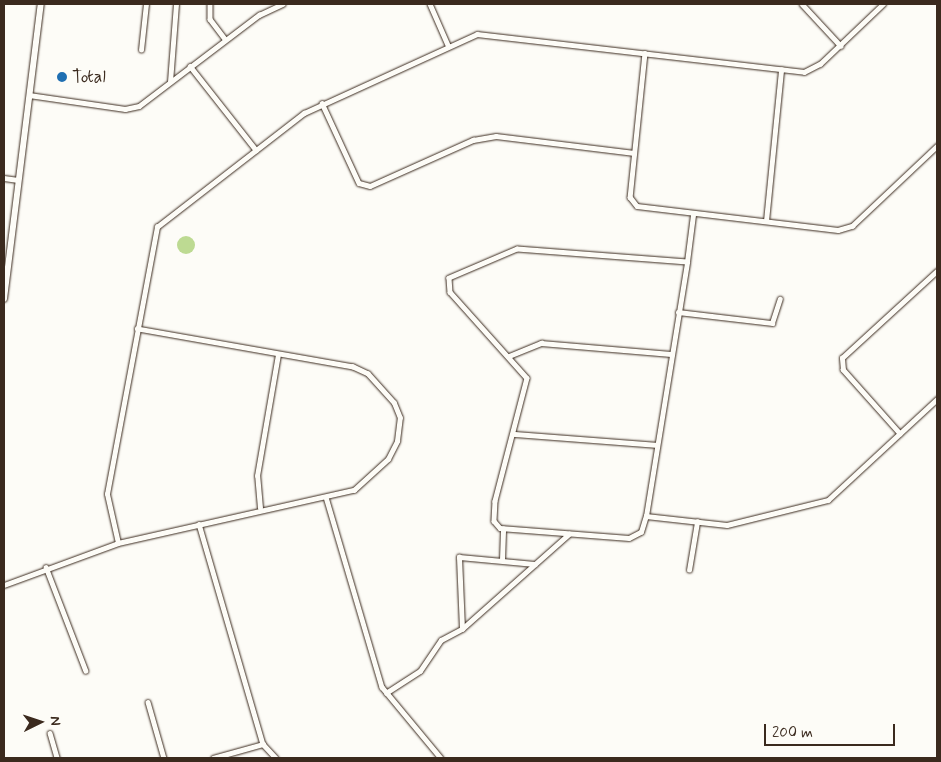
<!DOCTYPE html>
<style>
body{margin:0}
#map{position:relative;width:941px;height:762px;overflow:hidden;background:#fdfcf7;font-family:Mynerve,sans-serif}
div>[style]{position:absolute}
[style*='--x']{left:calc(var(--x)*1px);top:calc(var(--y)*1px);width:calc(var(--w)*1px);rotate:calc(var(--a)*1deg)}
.green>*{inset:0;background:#bdda92}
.round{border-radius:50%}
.roads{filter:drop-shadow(0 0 1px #3b2a1e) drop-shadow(0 0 1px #3b2a1e)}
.street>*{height:4.5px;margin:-2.25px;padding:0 2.25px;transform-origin:2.25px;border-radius:2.25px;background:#fdfcf7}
.secondary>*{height:6px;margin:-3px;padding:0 3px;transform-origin:3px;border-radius:3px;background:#fdfcf7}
.dots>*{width:14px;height:14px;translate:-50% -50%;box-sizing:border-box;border:2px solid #fdfcf7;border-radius:50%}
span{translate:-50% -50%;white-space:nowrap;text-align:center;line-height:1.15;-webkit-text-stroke:5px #fdfcf7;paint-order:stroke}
.poi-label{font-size:18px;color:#3b2a1e}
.left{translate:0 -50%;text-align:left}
.frame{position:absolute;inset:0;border:5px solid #3b2a1e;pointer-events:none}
.north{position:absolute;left:15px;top:697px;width:50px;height:50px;-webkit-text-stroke:4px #fdfcf7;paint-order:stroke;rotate:86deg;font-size:14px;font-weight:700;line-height:20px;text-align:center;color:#3b2a1e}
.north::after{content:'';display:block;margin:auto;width:18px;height:22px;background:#3b2a1e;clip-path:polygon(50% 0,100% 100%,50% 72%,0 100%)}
.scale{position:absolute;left:764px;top:724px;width:131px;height:22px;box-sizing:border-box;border:2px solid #3b2a1e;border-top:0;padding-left:6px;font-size:15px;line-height:18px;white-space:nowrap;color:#3b2a1e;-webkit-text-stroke:4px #fdfcf7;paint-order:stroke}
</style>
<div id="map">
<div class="green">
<div class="round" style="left:177px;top:236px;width:18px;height:18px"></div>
</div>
<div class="roads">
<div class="street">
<div style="--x:210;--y:4;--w:15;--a:90"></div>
<div style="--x:210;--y:19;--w:25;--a:53"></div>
<div style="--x:430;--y:4;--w:45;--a:66.3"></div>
<div style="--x:802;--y:4;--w:57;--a:47.1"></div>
<div style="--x:141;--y:50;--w:46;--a:-83.8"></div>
<div style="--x:645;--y:53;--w:145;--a:95.9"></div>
<div style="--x:630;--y:197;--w:11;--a:52"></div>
<div style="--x:637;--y:206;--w:202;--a:6.8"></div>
<div style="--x:838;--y:230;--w:15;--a:-16"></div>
<div style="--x:852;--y:226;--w:117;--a:-43.3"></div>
<div style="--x:190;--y:66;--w:107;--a:51.8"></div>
<div style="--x:170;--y:82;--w:78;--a:-85.6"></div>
<div style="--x:29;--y:95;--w:97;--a:8.3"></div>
<div style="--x:125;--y:109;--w:14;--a:-12"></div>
<div style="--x:139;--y:106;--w:151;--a:-37.2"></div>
<div style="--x:259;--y:15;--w:26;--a:-25"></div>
<div style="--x:322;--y:103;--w:88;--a:65.2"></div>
<div style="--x:359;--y:183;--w:11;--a:15"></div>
<div style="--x:370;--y:186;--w:113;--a:-24.1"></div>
<div style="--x:473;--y:140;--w:23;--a:-10"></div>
<div style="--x:496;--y:136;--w:139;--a:7"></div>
<div style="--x:4;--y:178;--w:14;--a:8"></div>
<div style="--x:766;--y:221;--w:152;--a:-84.3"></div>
<div style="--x:687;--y:262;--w:170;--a:-175.6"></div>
<div style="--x:517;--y:249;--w:74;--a:156.9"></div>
<div style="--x:449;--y:278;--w:14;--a:86"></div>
<div style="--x:450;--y:292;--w:115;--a:48.2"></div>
<div style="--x:527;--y:378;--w:127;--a:104.6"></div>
<div style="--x:495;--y:501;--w:20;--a:93"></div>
<div style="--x:494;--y:521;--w:9;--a:49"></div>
<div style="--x:500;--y:528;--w:129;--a:4.4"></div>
<div style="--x:629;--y:538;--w:13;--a:-27"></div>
<div style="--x:641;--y:532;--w:17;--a:-73"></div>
<div style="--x:646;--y:516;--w:257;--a:-80.8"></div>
<div style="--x:687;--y:262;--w:47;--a:-82.7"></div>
<div style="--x:678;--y:312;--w:95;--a:6.7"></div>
<div style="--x:772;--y:323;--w:25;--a:-72"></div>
<div style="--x:509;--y:356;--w:35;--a:-22"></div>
<div style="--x:541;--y:343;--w:130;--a:4.8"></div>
<div style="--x:514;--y:434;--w:142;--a:4.4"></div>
<div style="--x:900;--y:434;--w:86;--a:-131.7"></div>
<div style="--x:843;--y:370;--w:12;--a:-95"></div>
<div style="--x:842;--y:358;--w:129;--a:-42.5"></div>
<div style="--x:326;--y:497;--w:198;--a:73.6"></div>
<div style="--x:382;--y:687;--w:92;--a:50.3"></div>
<div style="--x:260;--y:508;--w:32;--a:-95"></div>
<div style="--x:257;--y:476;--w:123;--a:-80.2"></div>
<div style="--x:646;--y:516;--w:81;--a:6.3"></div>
<div style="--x:727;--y:525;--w:104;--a:-13.9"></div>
<div style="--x:828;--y:500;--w:149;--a:-42.8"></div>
<div style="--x:199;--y:524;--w:229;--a:73.8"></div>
<div style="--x:263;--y:744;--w:19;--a:47"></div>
<div style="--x:118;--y:543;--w:50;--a:-102.7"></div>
<div style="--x:107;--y:494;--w:272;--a:-79.4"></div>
<div style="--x:157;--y:227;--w:186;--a:-37.8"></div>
<div style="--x:304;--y:113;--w:190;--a:-24.5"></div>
<div style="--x:477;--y:34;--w:329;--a:6.6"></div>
<div style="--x:804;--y:72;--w:18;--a:-27"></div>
<div style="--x:820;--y:64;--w:87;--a:-43.6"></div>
<div style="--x:502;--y:560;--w:31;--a:-88"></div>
<div style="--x:46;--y:567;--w:111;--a:69"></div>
<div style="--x:689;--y:570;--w:49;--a:-80.5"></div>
<div style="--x:4;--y:585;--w:121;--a:-20.2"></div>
<div style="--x:118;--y:543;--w:242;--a:-12.7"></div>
<div style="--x:354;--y:490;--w:46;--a:-42.4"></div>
<div style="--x:388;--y:459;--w:20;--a:-63"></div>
<div style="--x:397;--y:441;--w:23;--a:-83"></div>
<div style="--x:400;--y:418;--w:16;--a:-112"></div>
<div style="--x:394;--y:403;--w:39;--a:-132"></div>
<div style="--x:368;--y:374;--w:17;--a:-155"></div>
<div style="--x:353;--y:367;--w:219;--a:-170"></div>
<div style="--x:462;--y:629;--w:143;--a:-41.6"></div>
<div style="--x:386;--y:693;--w:40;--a:-32.9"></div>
<div style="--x:420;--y:671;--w:37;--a:-56"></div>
<div style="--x:441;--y:640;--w:24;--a:-28"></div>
<div style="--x:462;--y:629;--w:72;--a:-92.4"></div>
<div style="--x:459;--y:557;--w:76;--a:5.3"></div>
<div style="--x:148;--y:702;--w:58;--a:74.1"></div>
<div style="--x:50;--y:733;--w:26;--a:74"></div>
<div style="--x:213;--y:758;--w:52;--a:-15.6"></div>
</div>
<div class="secondary">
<div style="--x:4;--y:299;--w:297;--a:-82.9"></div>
</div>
</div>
<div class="dots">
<div style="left:62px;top:77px;background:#1f6fb2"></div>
</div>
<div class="poi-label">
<span class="left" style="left:72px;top:77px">Total</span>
</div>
<div class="frame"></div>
<div class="north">N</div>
<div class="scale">200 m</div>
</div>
